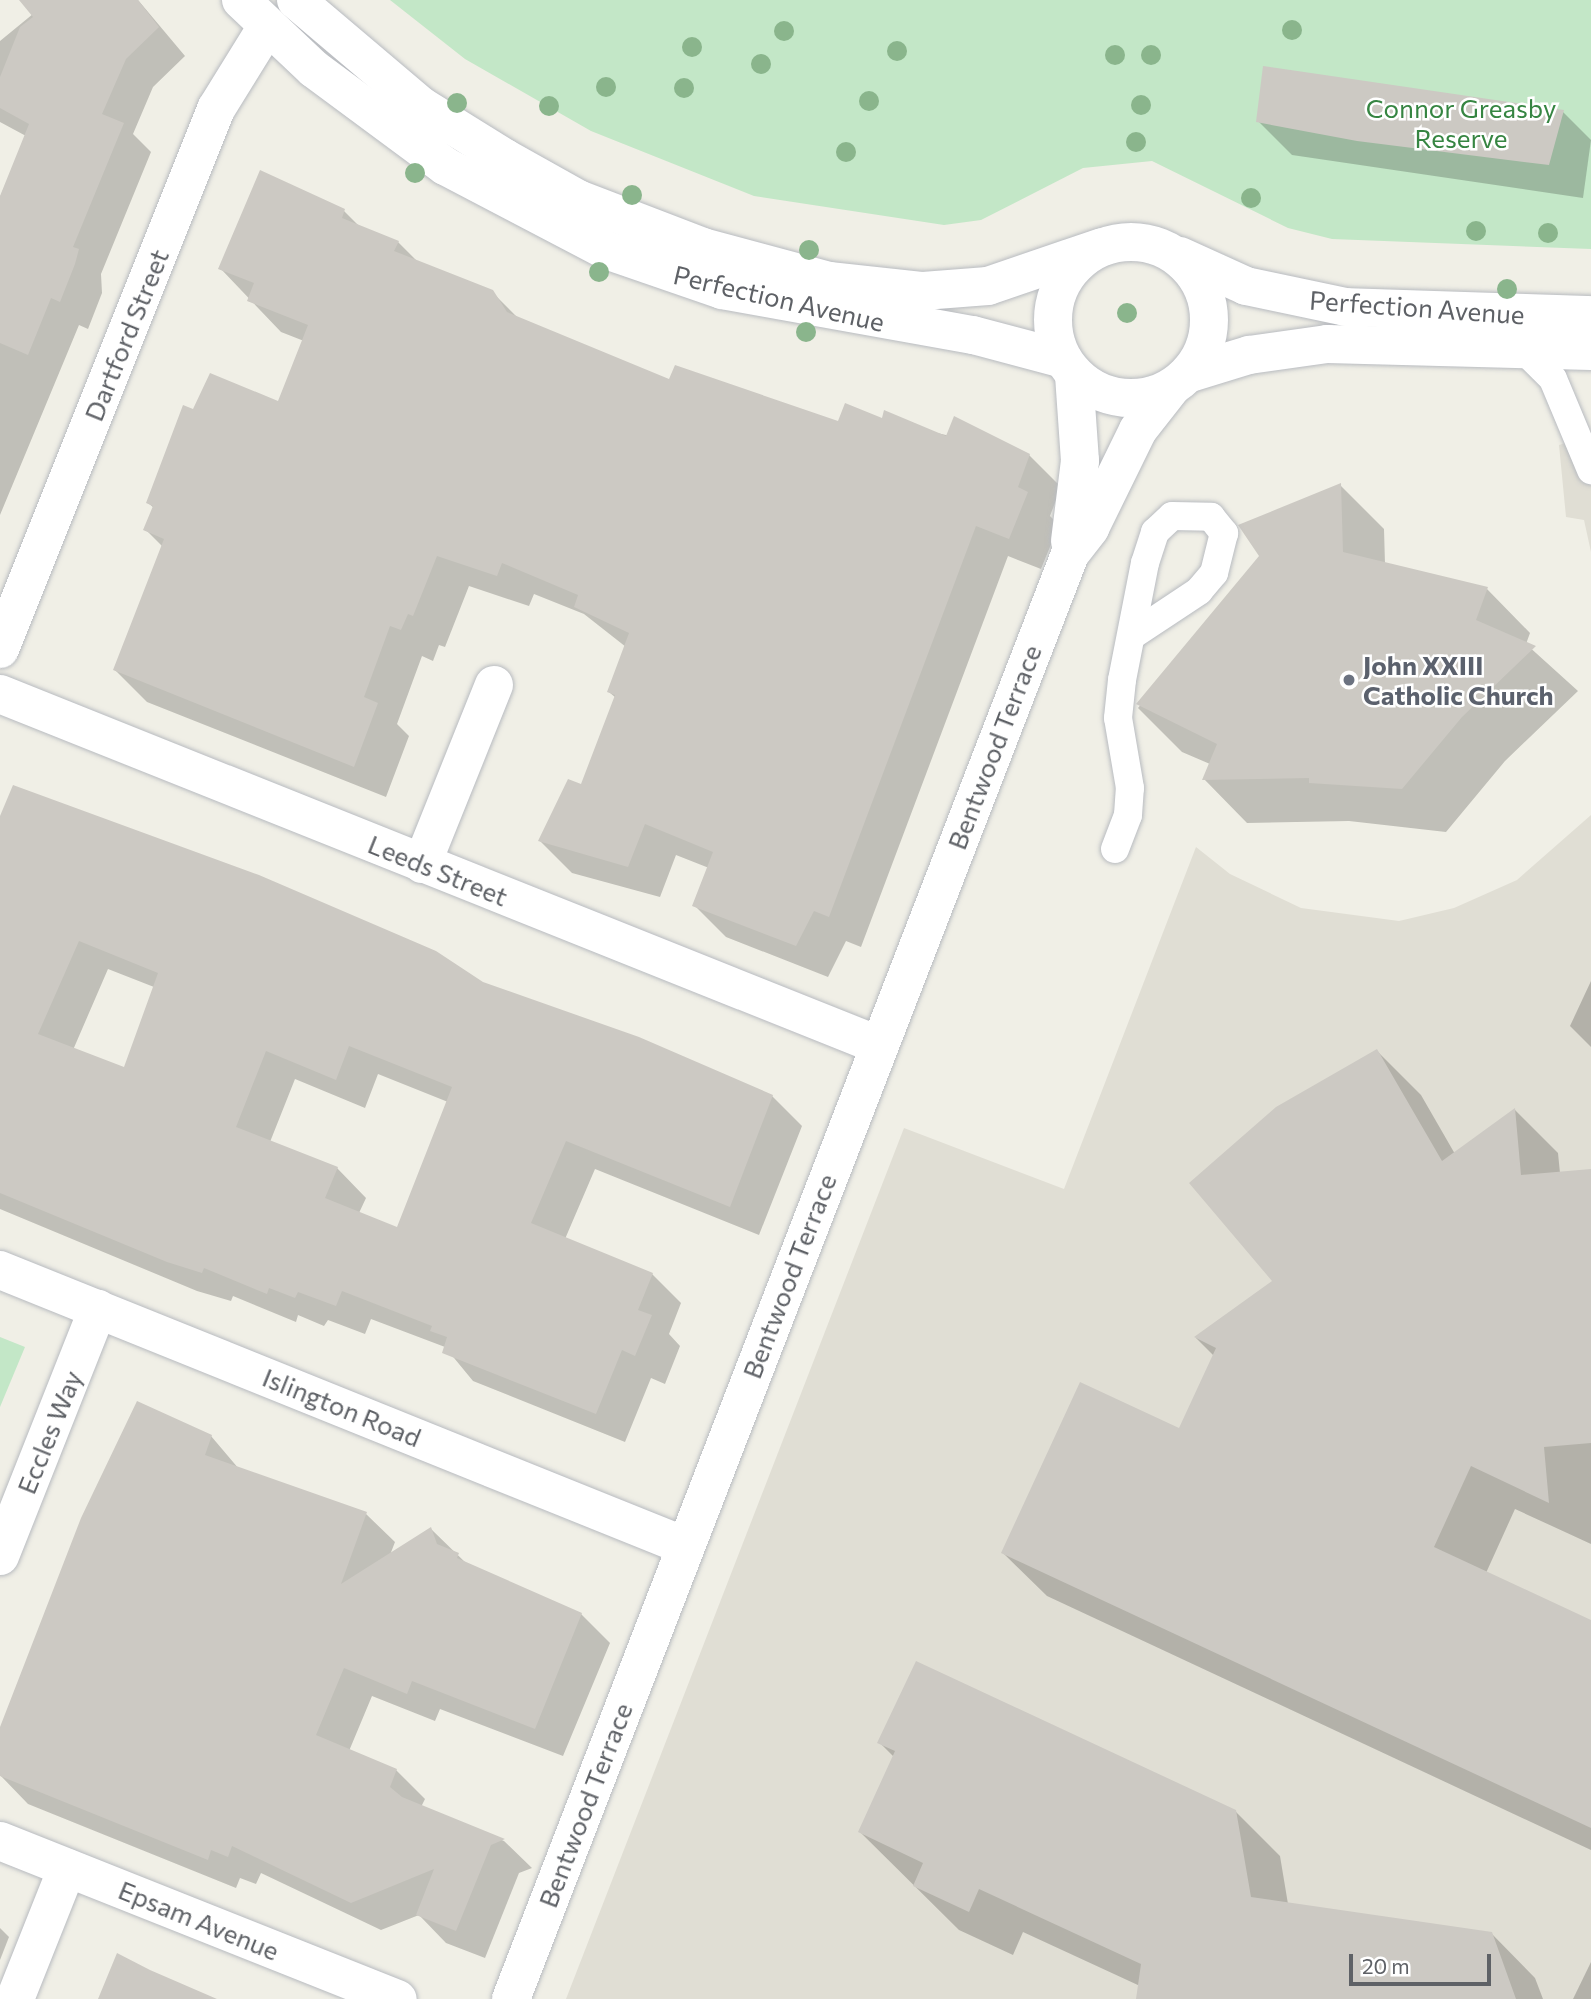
<!DOCTYPE html>
<style>
body{margin:0}
#map{position:relative;width:1591px;height:1999px;overflow:hidden;background:#f0efe6;font-family:Commissioner,sans-serif}
div>[style]{position:absolute}
[style*='--x']{left:calc(var(--x)*1px);top:calc(var(--y)*1px);width:calc(var(--w)*1px);rotate:calc(var(--a)*1deg)}
.education>*{inset:0;background:#e0ded4}
.green>*{inset:0;background:#c3e7c7}
.shadow>*{inset:0;background:#0003}
.building>*{inset:0;background:#ccc9c3}
.roads{filter:drop-shadow(0 0 2px #b8bbc0) drop-shadow(0 0 2px #b8bbc0)}
.service>*{height:28px;margin:-14px;padding:0 14px;transform-origin:14px;border-radius:14px;background:#fff}
.minor>*{height:38px;margin:-19px;padding:0 19px;transform-origin:19px;border-radius:19px;background:#fff}
.tertiary>*{height:38px;margin:-19px;padding:0 19px;transform-origin:19px;border-radius:19px;background:#fff}
.tertiary>.ring{margin:-19px;padding:0;box-sizing:content-box;background:none;border:38px solid #fff;border-radius:50%}
.trees>*{width:20px;height:20px;margin:-10px;border-radius:50%;background:#8ab58c}
.dots>*{width:19px;height:19px;translate:-50% -50%;box-sizing:border-box;border:4px solid #fff;border-radius:50%}
span{translate:-50% -50%;white-space:nowrap;text-align:center;line-height:1.15;-webkit-text-stroke:5px #fff;paint-order:stroke}
.park-label{font-size:26px;color:#368542}
.street-label{font-size:26px;color:#5e6166}
.worship-label{font-size:26px;color:#5b616d;font-weight:700}
.left{translate:0 -50%;text-align:left}
.scale{position:absolute;left:1349px;top:1954px;width:142px;height:32px;box-sizing:border-box;border:4px solid #5e6166;border-top:0;padding-left:9px;font-size:21px;line-height:24px;white-space:nowrap;color:#5e6166;-webkit-text-stroke:5px #fff;paint-order:stroke}
</style>
<div id="map">
<div class="education">
<div style="clip-path:polygon(1591px 435px,1591px 552px,1584px 520px,1566px 517px,1559px 445px)"></div>
<div style="clip-path:polygon(1591px 815px,1591px 1999px,566px 1999px,904px 1128px,1064px 1189px,1196px 847px,1230px 874px,1301px 908px,1399px 921px,1454px 908px,1517px 880px)"></div>
</div>
<div class="green">
<div style="clip-path:polygon(390px 0,1591px 0,1591px 249px,1332px 239px,1288px 228px,1152px 161px,1083px 168px,981px 220px,944px 225px,754px 196px,591px 131px,465px 59px)"></div>
<div style="clip-path:polygon(0 1337px,25px 1347px,0 1407px)"></div>
</div>
<div class="shadow">
<div style="clip-path:polygon(50px 0,138px 0,185px 56px,153px 87px,133px 134px,151px 152px,101px 274px,102px 293px,88px 329px,79px 325px,0 515px,0 197px,26px 136px,0 122px,0 41px)"></div>
<div style="clip-path:polygon(1563px 112px,1591px 140px,1583px 198px,1292px 155px,1258px 121px)"></div>
<div style="clip-path:polygon(344px 211px,360px 227px,398px 242px,419px 263px,492px 292px,519px 319px,670px 381px,839px 423px,883px 420px,1029px 455px,1061px 487px,1050px 516px,1059px 525px,1041px 569px,1008px 556px,861px 947px,846px 941px,828px 977px,726px 937px,694px 905px,709px 868px,676px 855px,660px 897px,572px 873px,540px 841px,582px 787px,616px 698px,609px 692px,626px 647px,584px 614px,534px 594px,529px 606px,469px 586px,445px 647px,439px 645px,433px 661px,422px 656px,397px 724px,409px 736px,386px 797px,147px 702px,115px 670px,163px 547px,145px 529px,154px 508px,148px 503px,194px 411px,279px 403px,304px 341px,281px 332px,220px 268px)"></div>
<div style="clip-path:polygon(1340px 485px,1384px 529px,1385px 564px,1487px 589px,1530px 633px,1526px 644px,1578px 691px,1505px 761px,1446px 832px,1349px 821px,1247px 823px,1204px 779px,1210px 764px,1182px 752px,1138px 708px,1261px 556px)"></div>
<div style="clip-path:polygon(evenodd,0 823px,482px 983px,772px 1096px,802px 1126px,759px 1235px,595px 1169px,565px 1239px,652px 1274px,681px 1303px,669px 1334px,680px 1346px,665px 1384px,651px 1378px,625px 1442px,473px 1381px,445px 1347px,371px 1319px,365px 1334px,328px 1320px,324px 1326px,298px 1315px,296px 1322px,233px 1296px,231px 1301px,197px 1291px,0 1209px,0 823px,108px 969px,154px 987px,125px 1070px,73px 1050px,108px 969px,0 823px,378px 1074px,448px 1102px,398px 1229px,359px 1213px,366px 1198px,337px 1168px,270px 1142px,295px 1079px,365px 1108px,378px 1074px)"></div>
<div style="clip-path:polygon(1591px 981px,1591px 1047px,1570px 1026px)"></div>
<div style="clip-path:polygon(1377px 1051px,1421px 1095px,1455px 1154px,1515px 1110px,1558px 1153px,1560px 1173px,1591px 1170px,1591px 1544px,1515px 1509px,1486px 1573px,1591px 1622px,1591px 1850px,1047px 1596px,1003px 1553px,1180px 1431px,1214px 1356px,1196px 1338px,1275px 1282px)"></div>
<div style="clip-path:polygon(211px 1436px,239px 1469px,366px 1514px,395px 1542px,390px 1555px,431px 1529px,468px 1565px,581px 1614px,610px 1643px,563px 1756px,440px 1709px,435px 1721px,372px 1696px,349px 1751px,396px 1770px,425px 1799px,421px 1807px,504px 1841px,532px 1868px,519px 1873px,485px 1958px,446px 1943px,419px 1915px,381px 1930px,261px 1873px,256px 1884px,240px 1878px,236px 1888px,28px 1804px,0 1775px)"></div>
<div style="clip-path:polygon(880px 1743px,1235px 1811px,1280px 1856px,1288px 1904px,1491px 1933px,1535px 1978px,1543px 1999px,1138px 1999px,1140px 1986px,1023px 1932px,1013px 1955px,959px 1930px,860px 1832px,894px 1757px)"></div>
<div style="clip-path:polygon(0 1928px,9px 1937px,0 1960px)"></div>
<div style="clip-path:polygon(1591px 1962px,1591px 1999px,1573px 1999px)"></div>
</div>
<div class="building">
<div style="clip-path:polygon(19px 0,138px 0,159px 27px,126px 59px,102px 114px,124px 123px,73px 247px,79px 249px,75px 264px,60px 302px,51px 298px,28px 355px,0 343px,0 196px,29px 124px,0 108px,0 77px,20px 27px,33px 17px)"></div>
<div style="clip-path:polygon(1263px 66px,1564px 110px,1549px 165px,1357px 141px,1256px 122px)"></div>
<div style="clip-path:polygon(260px 170px,345px 209px,342px 218px,399px 241px,394px 251px,493px 290px,507px 312px,669px 379px,675px 365px,838px 421px,845px 403px,882px 418px,884px 410px,946px 436px,954px 416px,1030px 454px,1018px 487px,1028px 492px,1009px 539px,976px 526px,829px 917px,814px 911px,796px 946px,692px 906px,713px 852px,645px 824px,628px 867px,538px 841px,568px 779px,581px 784px,615px 695px,607px 692px,629px 633px,574px 607px,578px 595px,502px 563px,497px 576px,437px 556px,413px 616px,408px 614px,401px 630px,390px 626px,364px 697px,378px 703px,354px 767px,113px 670px,164px 539px,143px 530px,153px 506px,146px 503px,183px 405px,193px 409px,210px 373px,278px 401px,308px 325px,247px 301px,254px 283px,218px 269px)"></div>
<div style="clip-path:polygon(1341px 483px,1343px 552px,1488px 587px,1476px 620px,1536px 646px,1462px 717px,1402px 789px,1309px 783px,1309px 778px,1202px 780px,1217px 744px,1136px 704px,1259px 556px,1238px 525px)"></div>
<div style="clip-path:polygon(evenodd,13px 785px,259px 875px,436px 951px,483px 982px,639px 1037px,773px 1095px,730px 1207px,566px 1141px,531px 1223px,653px 1273px,638px 1310px,652px 1315px,635px 1356px,622px 1350px,596px 1414px,442px 1353px,447px 1337px,430px 1331px,432px 1326px,342px 1291px,336px 1306px,298px 1292px,295px 1298px,269px 1288px,267px 1294px,204px 1268px,202px 1273px,167px 1262px,0 1193px,0 816px,13px 785px,79px 941px,158px 973px,124px 1067px,38px 1034px,79px 941px,13px 785px,349px 1046px,452px 1087px,397px 1227px,325px 1198px,338px 1167px,236px 1127px,266px 1051px,336px 1080px,349px 1046px)"></div>
<div style="clip-path:polygon(1377px 1049px,1442px 1161px,1515px 1108px,1521px 1175px,1591px 1169px,1591px 1443px,1544px 1447px,1549px 1503px,1471px 1466px,1434px 1547px,1591px 1620px,1591px 1828px,1001px 1553px,1080px 1382px,1179px 1428px,1216px 1348px,1194px 1337px,1272px 1281px,1189px 1183px,1276px 1107px)"></div>
<div style="clip-path:polygon(137px 1401px,212px 1435px,205px 1455px,367px 1512px,341px 1584px,431px 1527px,437px 1544px,459px 1553px,457px 1558px,582px 1613px,535px 1729px,412px 1681px,407px 1694px,344px 1668px,316px 1735px,397px 1769px,390px 1787px,402px 1797px,505px 1839px,491px 1845px,456px 1931px,416px 1915px,434px 1869px,351px 1903px,232px 1846px,228px 1857px,211px 1850px,208px 1860px,0 1776px,0 1727px,81px 1518px)"></div>
<div style="clip-path:polygon(916px 1661px,1236px 1810px,1251px 1897px,1492px 1932px,1516px 1999px,1136px 1999px,1141px 1964px,979px 1889px,969px 1912px,913px 1886px,923px 1863px,858px 1832px,895px 1751px,877px 1743px)"></div>
<div style="clip-path:polygon(117px 1953px,150px 1970px,217px 1999px,98px 1999px)"></div>
</div>
<div class="roads">
<div class="service">
<div style="--x:1523;--y:349;--w:42;--a:45"></div>
<div style="--x:1553;--y:379;--w:99;--a:67.3"></div>
<div style="--x:1115;--y:849;--w:36;--a:-69"></div>
<div style="--x:1128;--y:815;--w:27;--a:-86"></div>
<div style="--x:1130;--y:788;--w:71;--a:-99.7"></div>
<div style="--x:1118;--y:718;--w:38;--a:-84"></div>
<div style="--x:1122;--y:680;--w:119;--a:-78.9"></div>
<div style="--x:1145;--y:563;--w:33;--a:-72"></div>
<div style="--x:1155;--y:532;--w:23;--a:-43"></div>
<div style="--x:1172;--y:516;--w:39;--a:1"></div>
<div style="--x:1211;--y:517;--w:21;--a:51"></div>
<div style="--x:1224;--y:533;--w:41;--a:104"></div>
<div style="--x:1214;--y:573;--w:23;--a:130"></div>
<div style="--x:1199;--y:591;--w:78;--a:146.5"></div>
</div>
<div class="minor">
<div style="--x:1070;--y:541;--w:81;--a:-82.9"></div>
<div style="--x:1080;--y:461;--w:85;--a:-94"></div>
<div style="--x:0;--y:649;--w:582;--a:-68.2"></div>
<div style="--x:216;--y:109;--w:95;--a:-58.3"></div>
<div style="--x:0;--y:694;--w:946;--a:21.79"></div>
<div style="--x:422;--y:864;--w:193;--a:-68.1"></div>
<div style="--x:0;--y:1270;--w:739;--a:21.95"></div>
<div style="--x:0;--y:1556;--w:266;--a:-68.4"></div>
<div style="--x:0;--y:1841;--w:428;--a:21.7"></div>
<div style="--x:15;--y:1999;--w:141;--a:-68.3"></div>
<div style="--x:511;--y:1999;--w:1549;--a:-68.85"></div>
<div style="--x:1070;--y:554;--w:33;--a:-52"></div>
<div style="--x:1090;--y:528;--w:109;--a:-63.9"></div>
<div style="--x:1138;--y:430;--w:53;--a:-51.8"></div>
</div>
<div class="tertiary">
<div style="--x:241;--y:0;--w:100;--a:43.4"></div>
<div style="--x:314;--y:69;--w:163;--a:36.5"></div>
<div style="--x:445;--y:166;--w:182;--a:27.6"></div>
<div style="--x:606;--y:250;--w:123;--a:19"></div>
<div style="--x:722;--y:290;--w:255;--a:10.2"></div>
<div style="--x:973;--y:335;--w:93;--a:14.9"></div>
<div style="--x:296;--y:0;--w:164;--a:40.3"></div>
<div style="--x:421;--y:106;--w:99;--a:31.8"></div>
<div style="--x:505;--y:158;--w:84;--a:29.3"></div>
<div style="--x:578;--y:199;--w:134;--a:21"></div>
<div style="--x:703;--y:247;--w:131;--a:15.1"></div>
<div style="--x:829;--y:281;--w:95;--a:6.1"></div>
<div style="--x:923;--y:291;--w:65;--a:-4.4"></div>
<div style="--x:988;--y:286;--w:120;--a:-18.9"></div>
<div class="ring" style="left:1053px;top:242px;width:118px;height:118px"></div>
<div style="--x:1180;--y:256;--w:72;--a:24.4"></div>
<div style="--x:1246;--y:286;--w:102;--a:11.9"></div>
<div style="--x:1346;--y:307;--w:245;--a:1.9"></div>
<div style="--x:1190;--y:373;--w:62;--a:-17"></div>
<div style="--x:1249;--y:355;--w:79;--a:-8"></div>
<div style="--x:1327;--y:344;--w:264;--a:1.5"></div>
</div>
</div>
<div class="trees">
<div style="left:1292px;top:30px"></div>
<div style="left:784px;top:31px"></div>
<div style="left:692px;top:47px"></div>
<div style="left:897px;top:51px"></div>
<div style="left:1115px;top:55px"></div>
<div style="left:1151px;top:55px"></div>
<div style="left:761px;top:64px"></div>
<div style="left:606px;top:87px"></div>
<div style="left:684px;top:88px"></div>
<div style="left:869px;top:101px"></div>
<div style="left:457px;top:103px"></div>
<div style="left:1141px;top:105px"></div>
<div style="left:549px;top:106px"></div>
<div style="left:1136px;top:142px"></div>
<div style="left:846px;top:152px"></div>
<div style="left:415px;top:173px"></div>
<div style="left:632px;top:195px"></div>
<div style="left:1251px;top:198px"></div>
<div style="left:1476px;top:231px"></div>
<div style="left:1548px;top:233px"></div>
<div style="left:809px;top:250px"></div>
<div style="left:599px;top:272px"></div>
<div style="left:1507px;top:289px"></div>
<div style="left:1127px;top:313px"></div>
<div style="left:806px;top:332px"></div>
</div>
<div class="dots">
<div style="left:1349px;top:680px;background:#6b7280"></div>
</div>
<div class="park-label">
<span style="left:1461px;top:123px">Connor Greasby<br>Reserve</span>
</div>
<div class="street-label">
<span style="left:779px;top:298px;rotate:13deg">Perfection Avenue</span>
<span style="left:1417px;top:307px;rotate:4deg">Perfection Avenue</span>
<span style="left:126px;top:335px;rotate:-68deg">Dartford Street</span>
<span style="left:994px;top:747px;rotate:-69deg">Bentwood Terrace</span>
<span style="left:438px;top:870px;rotate:22deg">Leeds Street</span>
<span style="left:789px;top:1276px;rotate:-69deg">Bentwood Terrace</span>
<span style="left:342px;top:1407px;rotate:22deg">Islington Road</span>
<span style="left:49px;top:1432px;rotate:-68deg">Eccles Way</span>
<span style="left:585px;top:1805px;rotate:-69deg">Bentwood Terrace</span>
<span style="left:199px;top:1920px;rotate:22deg">Epsam Avenue</span>
</div>
<div class="worship-label">
<span class="left" style="left:1363px;top:680px">John XXIII<br>Catholic Church</span>
</div>
<div class="scale">20 m</div>
</div>
